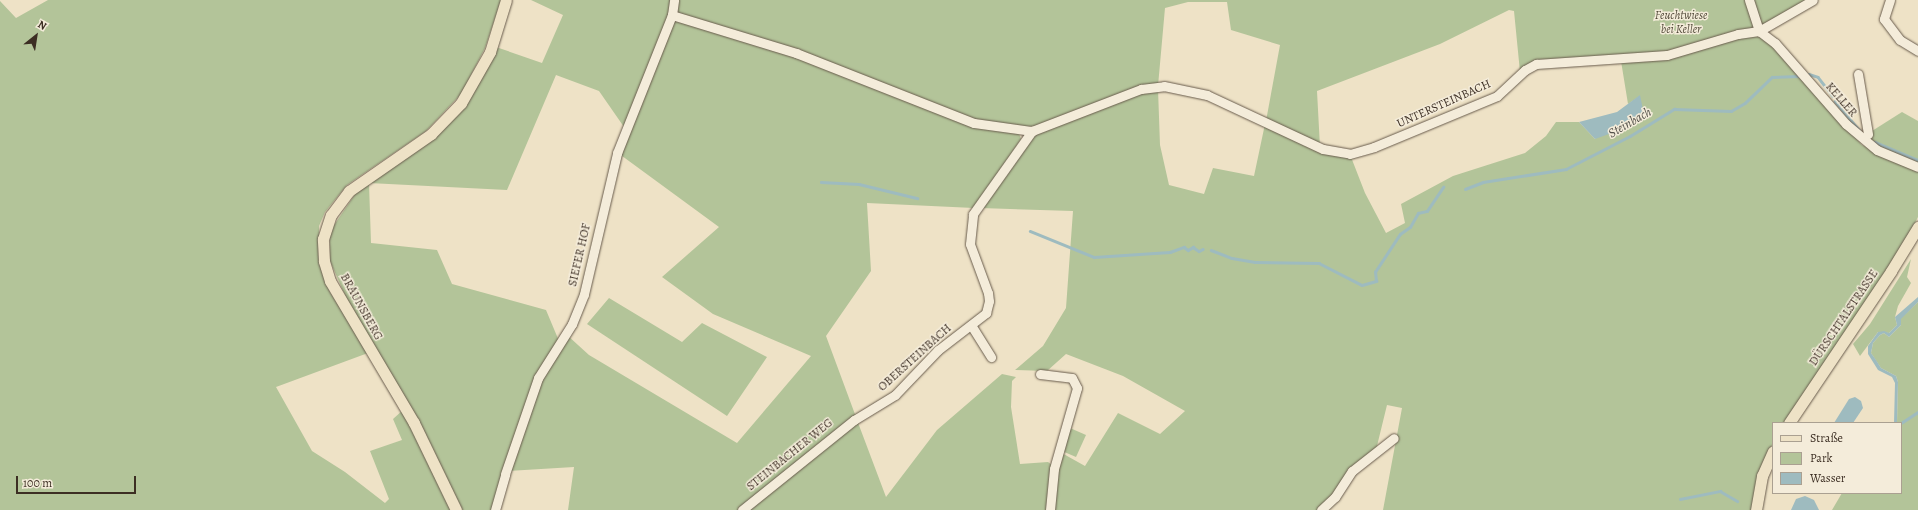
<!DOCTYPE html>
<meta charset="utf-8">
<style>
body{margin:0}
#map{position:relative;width:1918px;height:510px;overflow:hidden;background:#eee2c6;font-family:Alegreya,serif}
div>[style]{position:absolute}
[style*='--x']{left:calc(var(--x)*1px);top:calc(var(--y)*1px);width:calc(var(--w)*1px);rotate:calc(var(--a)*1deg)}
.green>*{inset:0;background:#b3c499}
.water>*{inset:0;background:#9ebbbf}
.stream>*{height:2.5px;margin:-1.25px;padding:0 1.25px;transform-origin:1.25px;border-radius:1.25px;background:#9ebbbf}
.roads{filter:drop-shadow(0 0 1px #685b4c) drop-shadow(0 0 1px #685b4c)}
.minor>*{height:9px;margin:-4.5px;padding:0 4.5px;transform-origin:4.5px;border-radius:4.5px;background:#f4ecda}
.major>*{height:11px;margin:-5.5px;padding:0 5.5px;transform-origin:5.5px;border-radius:5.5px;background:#eee2c6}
span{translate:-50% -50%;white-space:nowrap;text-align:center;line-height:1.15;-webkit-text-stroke:3px #f4ecda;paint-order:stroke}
.park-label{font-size:12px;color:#544c3b;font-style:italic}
.street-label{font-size:12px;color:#3c2e23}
.water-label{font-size:13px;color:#54514a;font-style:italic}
.legend{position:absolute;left:1772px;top:422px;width:130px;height:72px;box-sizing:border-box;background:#f4ecda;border:1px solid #aaa091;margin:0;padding:5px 7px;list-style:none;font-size:12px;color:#3c2e23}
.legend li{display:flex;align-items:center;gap:8px;height:20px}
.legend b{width:20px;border:1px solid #aaa091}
.north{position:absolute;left:16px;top:16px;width:40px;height:40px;-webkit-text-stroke:3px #f4ecda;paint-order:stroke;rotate:30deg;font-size:11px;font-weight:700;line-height:16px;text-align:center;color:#3c2e23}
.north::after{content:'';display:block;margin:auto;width:14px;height:18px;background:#3c2e23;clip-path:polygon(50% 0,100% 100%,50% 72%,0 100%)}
.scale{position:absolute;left:16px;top:476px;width:120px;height:18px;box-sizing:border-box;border:2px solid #3c2e23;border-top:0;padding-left:5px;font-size:12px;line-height:14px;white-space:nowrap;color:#3c2e23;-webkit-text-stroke:3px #f4ecda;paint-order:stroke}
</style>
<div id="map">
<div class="green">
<div style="clip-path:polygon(48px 0,501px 0,485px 48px,461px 94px,426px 131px,347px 185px,325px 212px,319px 226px,319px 264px,330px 292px,368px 353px,276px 387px,312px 451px,345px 472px,385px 503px,389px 499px,370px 451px,402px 440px,393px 419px,403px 410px,451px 510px,0 510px,0 1px,16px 18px)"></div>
<div style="clip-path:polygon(531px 0,672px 0,670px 15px,624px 127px,599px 91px,556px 75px,507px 190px,369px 183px,371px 243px,437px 250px,452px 284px,546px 310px,559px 341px,537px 377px,493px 510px,460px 510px,348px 302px,330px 261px,330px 231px,356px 193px,463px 106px,480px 82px,496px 47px,542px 63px,563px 15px)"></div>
<div style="clip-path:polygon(675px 0,1748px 0,1758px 30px,1666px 53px,1534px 63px,1520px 72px,1514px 11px,1509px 10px,1440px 44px,1317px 91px,1320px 147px,1266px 121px,1280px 45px,1231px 30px,1227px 2px,1188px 2px,1165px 8px,1158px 86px,1031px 128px,974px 121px,795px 51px,673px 14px)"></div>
<div style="clip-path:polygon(1751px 0,1806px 0,1761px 26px)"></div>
<div style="clip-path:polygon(673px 18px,729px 32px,975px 125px,1018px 131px,1021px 139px,974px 208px,867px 203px,871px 271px,826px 336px,856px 417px,739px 510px,568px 510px,574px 467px,507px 471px,539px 378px,567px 335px,589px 355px,737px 443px,811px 356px,713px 314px,662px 277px,719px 227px,618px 153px)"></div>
<div style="clip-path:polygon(1739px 35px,1758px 35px,1768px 42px,1862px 145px,1918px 171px,1918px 217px,1895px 263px,1785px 423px,1773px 423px,1773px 443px,1758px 474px,1752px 510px,1383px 510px,1402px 408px,1387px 405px,1376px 450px,1319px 510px,1051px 510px,1060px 452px,1085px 466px,1118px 413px,1160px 434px,1185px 411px,1123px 376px,1066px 354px,1047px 371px,1015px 370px,1043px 346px,1066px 308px,1073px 211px,980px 208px,1033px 132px,1141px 90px,1158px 89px,1160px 145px,1169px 185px,1204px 194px,1213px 168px,1254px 176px,1265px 124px,1351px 157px,1365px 193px,1386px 233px,1405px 223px,1401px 204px,1453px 176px,1525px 153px,1546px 136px,1556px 122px,1579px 122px,1595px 139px,1640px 96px,1628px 104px,1621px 61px)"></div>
<div style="clip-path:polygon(1902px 112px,1918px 121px,1918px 164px,1878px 147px,1870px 138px,1872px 131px)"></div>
<div style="clip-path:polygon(1911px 259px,1907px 277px,1911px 283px,1898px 306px,1895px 317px,1897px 325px,1889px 333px,1878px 332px,1860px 356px,1853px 344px,1870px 324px)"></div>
<div style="clip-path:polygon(609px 298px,682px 342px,702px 323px,767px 357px,727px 416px,587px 324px)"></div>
<div style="clip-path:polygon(1918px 302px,1918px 510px,1832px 510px,1842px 493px,1901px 493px,1901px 423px,1897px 423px,1898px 382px,1896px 376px,1881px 368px,1871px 353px,1873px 343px,1880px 335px,1884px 333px,1889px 337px,1901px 325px,1900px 319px)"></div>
<div style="clip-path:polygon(1002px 374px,1016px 377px,1012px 381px,1011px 407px,1020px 464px,1048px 462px,1052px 465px,1049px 510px,745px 510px,857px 420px,886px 497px,937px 430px)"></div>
<div style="clip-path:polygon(1070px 428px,1086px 435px,1076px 457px,1062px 451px)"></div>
</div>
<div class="water">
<div style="clip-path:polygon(1640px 95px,1644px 115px,1631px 126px,1595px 139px,1579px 122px,1617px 112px)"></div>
<div style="clip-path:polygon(1918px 297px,1918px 302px,1901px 319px,1901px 325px,1889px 337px,1884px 333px,1880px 335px,1873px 343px,1871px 353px,1876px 360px,1881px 368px,1896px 376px,1898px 382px,1897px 423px,1894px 423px,1895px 383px,1892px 377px,1878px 370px,1868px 354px,1868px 346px,1878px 332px,1884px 331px,1889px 333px,1897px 325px,1895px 317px)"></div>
<div style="clip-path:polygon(1855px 397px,1861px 401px,1863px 408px,1853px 423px,1834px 423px,1849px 399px)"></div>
<div style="clip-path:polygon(1805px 496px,1814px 500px,1819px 510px,1791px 510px,1796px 499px)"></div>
</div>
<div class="stream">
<div style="--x:1809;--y:74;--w:9;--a:18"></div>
<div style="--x:1818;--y:77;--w:24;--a:52"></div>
<div style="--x:1835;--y:101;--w:38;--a:50"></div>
<div style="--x:1875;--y:142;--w:47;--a:22.7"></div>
<div style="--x:821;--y:182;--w:38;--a:3"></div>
<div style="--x:859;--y:184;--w:60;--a:13.6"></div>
<div style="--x:1465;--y:189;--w:19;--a:-21"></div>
<div style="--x:1483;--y:182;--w:84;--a:-8.9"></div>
<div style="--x:1566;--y:169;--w:72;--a:-27.3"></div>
<div style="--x:1630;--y:136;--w:52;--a:-31.5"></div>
<div style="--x:1674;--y:109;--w:57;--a:2"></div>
<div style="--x:1731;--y:111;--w:16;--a:-30"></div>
<div style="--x:1745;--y:103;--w:37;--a:-44"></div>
<div style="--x:1772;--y:77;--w:27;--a:-2"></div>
<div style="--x:1030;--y:231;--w:69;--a:22.1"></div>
<div style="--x:1094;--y:257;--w:76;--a:-3.8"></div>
<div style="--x:1170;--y:252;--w:15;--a:-20"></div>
<div style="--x:1184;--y:247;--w:5;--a:37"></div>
<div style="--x:1188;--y:250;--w:6;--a:-31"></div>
<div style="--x:1193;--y:247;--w:7;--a:34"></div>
<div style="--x:1199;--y:251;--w:4;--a:-27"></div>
<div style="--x:1211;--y:250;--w:22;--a:21"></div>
<div style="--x:1232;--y:258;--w:23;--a:10"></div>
<div style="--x:1255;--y:262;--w:64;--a:0.9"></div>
<div style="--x:1319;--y:263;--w:48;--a:27.1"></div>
<div style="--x:1362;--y:285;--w:15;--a:-16"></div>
<div style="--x:1376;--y:281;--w:9;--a:-96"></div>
<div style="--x:1375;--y:272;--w:45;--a:-56.7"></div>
<div style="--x:1400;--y:234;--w:12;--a:-35"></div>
<div style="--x:1410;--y:227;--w:16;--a:-60"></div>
<div style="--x:1418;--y:213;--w:9;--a:-13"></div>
<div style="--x:1427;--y:211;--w:29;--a:-56"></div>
<div style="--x:1901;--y:423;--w:20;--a:-33"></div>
<div style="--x:1680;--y:499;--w:41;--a:-11.3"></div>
<div style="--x:1720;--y:491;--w:20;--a:30"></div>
</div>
<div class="roads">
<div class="minor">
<div style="--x:1749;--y:0;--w:33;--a:72"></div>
<div style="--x:1759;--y:31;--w:20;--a:37"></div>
<div style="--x:1775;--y:43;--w:108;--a:48.8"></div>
<div style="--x:1846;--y:124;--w:40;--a:40"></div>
<div style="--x:1877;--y:150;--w:44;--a:22.5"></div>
<div style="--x:1890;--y:0;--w:20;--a:108"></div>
<div style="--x:1884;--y:19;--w:26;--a:53"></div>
<div style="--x:1900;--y:40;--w:21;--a:31"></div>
<div style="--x:672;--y:15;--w:130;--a:17"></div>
<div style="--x:796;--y:53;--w:191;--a:21.5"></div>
<div style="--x:974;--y:123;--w:59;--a:7.9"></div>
<div style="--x:1032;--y:131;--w:117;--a:-21.1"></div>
<div style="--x:1141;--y:89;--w:23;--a:-7"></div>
<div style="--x:1164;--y:86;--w:44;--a:11.8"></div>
<div style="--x:1207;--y:95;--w:128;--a:25"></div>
<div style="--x:1323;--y:149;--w:27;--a:10"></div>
<div style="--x:1350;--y:154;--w:25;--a:-16"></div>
<div style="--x:1374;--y:147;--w:133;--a:-22.5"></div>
<div style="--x:1497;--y:96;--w:38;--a:-43"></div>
<div style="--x:1525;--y:70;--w:13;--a:-29"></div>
<div style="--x:1536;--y:64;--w:131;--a:-3.9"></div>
<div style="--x:1667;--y:55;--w:74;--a:-16.5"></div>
<div style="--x:1738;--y:34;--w:21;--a:-8"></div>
<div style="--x:1759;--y:31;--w:62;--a:-29.9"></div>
<div style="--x:1858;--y:74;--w:61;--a:80.5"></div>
<div style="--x:971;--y:325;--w:38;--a:58"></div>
<div style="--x:1040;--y:374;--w:32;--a:7"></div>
<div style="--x:1072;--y:378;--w:11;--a:63"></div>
<div style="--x:1077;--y:388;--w:84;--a:105.9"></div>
<div style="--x:1054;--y:469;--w:41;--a:95.6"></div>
<div style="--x:495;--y:510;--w:37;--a:-74"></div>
<div style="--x:505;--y:474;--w:102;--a:-71"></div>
<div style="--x:538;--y:378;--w:64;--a:-57.8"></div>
<div style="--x:572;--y:324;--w:32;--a:-68"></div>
<div style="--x:584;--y:294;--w:145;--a:-76.8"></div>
<div style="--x:617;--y:153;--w:149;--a:-68.3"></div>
<div style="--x:672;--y:15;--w:15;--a:-82"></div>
<div style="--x:742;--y:510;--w:144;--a:-38.8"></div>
<div style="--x:854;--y:420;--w:48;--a:-31.4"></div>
<div style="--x:895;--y:395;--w:62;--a:-46.3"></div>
<div style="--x:938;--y:350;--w:61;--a:-37.6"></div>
<div style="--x:986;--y:313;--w:12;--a:-76"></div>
<div style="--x:989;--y:301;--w:8;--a:-97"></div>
<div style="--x:988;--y:293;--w:52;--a:-110.2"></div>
<div style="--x:970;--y:244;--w:30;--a:-84"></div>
<div style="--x:973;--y:214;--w:102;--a:-54.6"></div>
<div style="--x:1321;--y:510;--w:19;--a:-43"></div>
<div style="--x:1335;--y:497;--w:31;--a:-57"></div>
<div style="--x:1352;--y:471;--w:53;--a:-38.2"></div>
</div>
<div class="major">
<div style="--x:1789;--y:423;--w:183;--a:-56.1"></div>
<div style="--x:1891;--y:271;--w:52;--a:-58.5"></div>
<div style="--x:456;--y:510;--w:97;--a:-115.8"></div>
<div style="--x:414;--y:423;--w:165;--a:-120.6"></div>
<div style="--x:330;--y:281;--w:21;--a:-107"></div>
<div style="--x:324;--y:261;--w:22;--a:-93"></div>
<div style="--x:323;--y:239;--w:25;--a:-72"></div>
<div style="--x:331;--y:215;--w:30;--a:-53"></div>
<div style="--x:349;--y:191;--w:100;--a:-34.8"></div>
<div style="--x:431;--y:134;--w:43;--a:-45.9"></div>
<div style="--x:461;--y:103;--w:59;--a:-60.4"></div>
<div style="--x:490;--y:52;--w:54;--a:-72.9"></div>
<div style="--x:1756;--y:510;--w:35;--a:-80"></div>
<div style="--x:1762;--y:476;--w:27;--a:-66"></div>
</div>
</div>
<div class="park-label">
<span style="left:1681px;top:23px">Feuchtwiese<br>bei Keller</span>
</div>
<div class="street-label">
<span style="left:1841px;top:100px;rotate:49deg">KELLER</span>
<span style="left:1444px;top:104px;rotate:-24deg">UNTERSTEINBACH</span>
<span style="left:580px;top:255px;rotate:-77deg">SIEFER HOF</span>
<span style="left:361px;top:307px;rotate:61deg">BRAUNSBERG</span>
<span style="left:1844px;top:318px;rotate:-56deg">DÜRSCHTALSTRASSE</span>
<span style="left:915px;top:358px;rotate:-42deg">OBERSTEINBACH</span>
<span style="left:790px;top:455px;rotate:-39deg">STEINBACHER WEG</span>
</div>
<div class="water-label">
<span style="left:1630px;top:123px;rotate:-30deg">Steinbach</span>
</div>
<ul class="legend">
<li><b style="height:5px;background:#eee2c6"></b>Straße</li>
<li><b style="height:11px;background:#b3c499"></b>Park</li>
<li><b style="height:11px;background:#9ebbbf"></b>Wasser</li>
</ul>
<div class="north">N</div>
<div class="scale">100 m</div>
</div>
